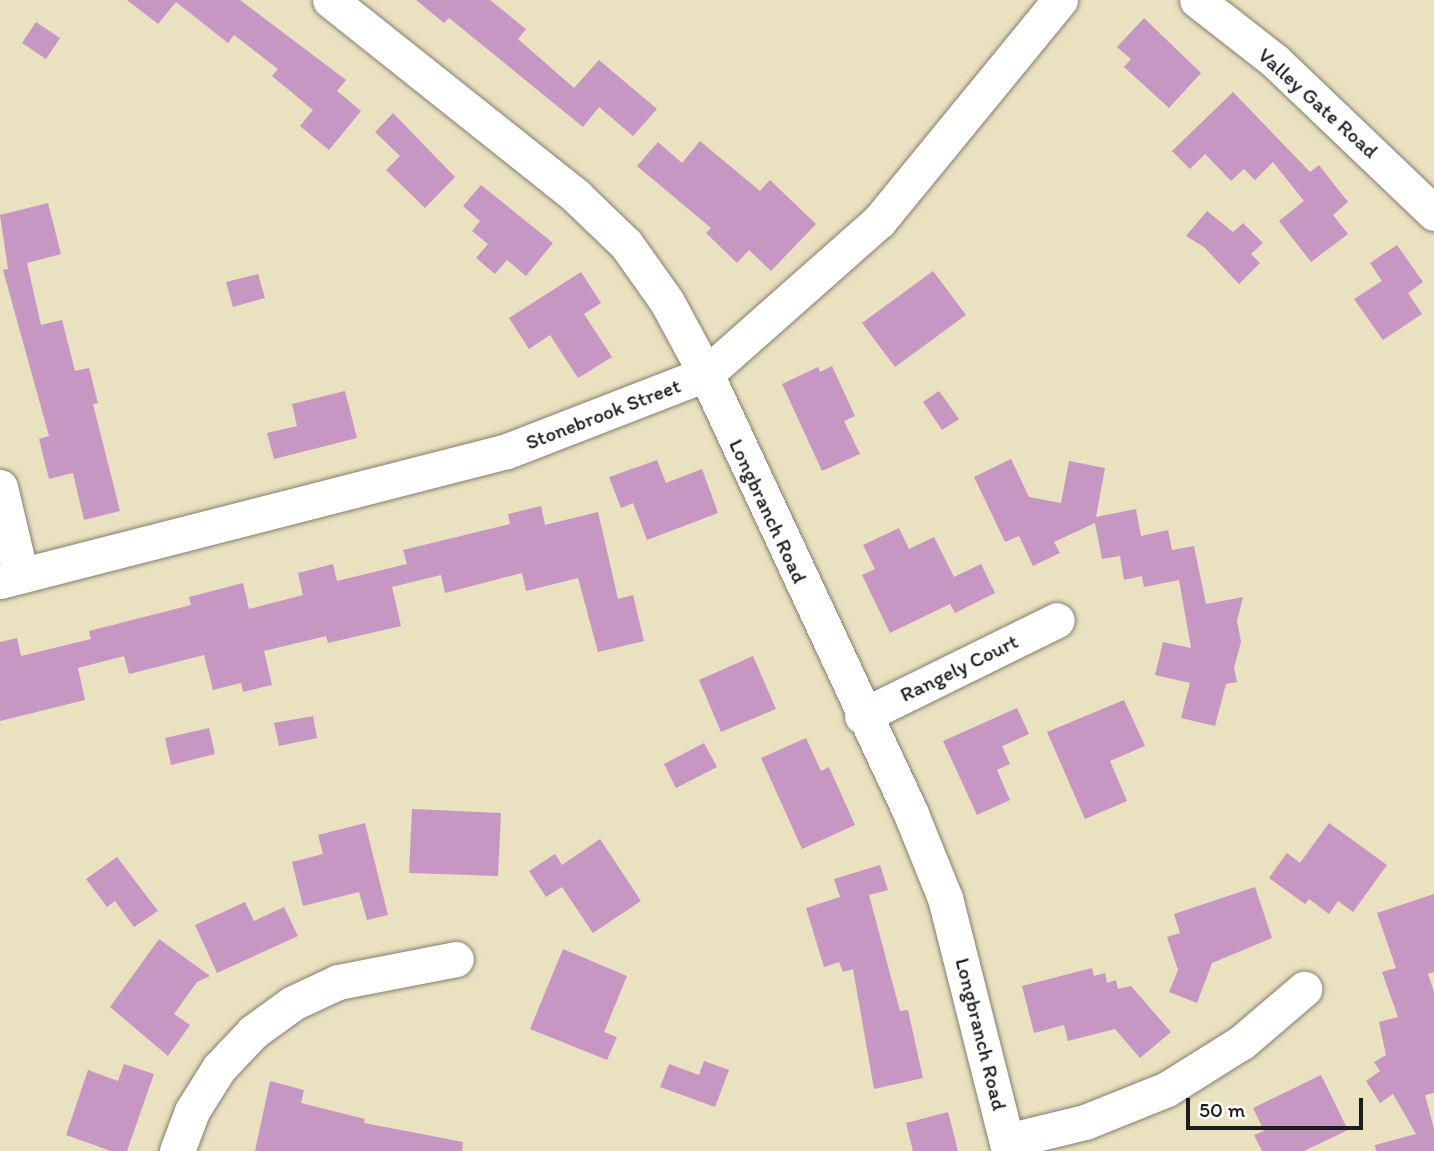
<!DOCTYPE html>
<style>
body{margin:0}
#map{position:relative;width:1434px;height:1151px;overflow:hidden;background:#eae1c0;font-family:Itim,sans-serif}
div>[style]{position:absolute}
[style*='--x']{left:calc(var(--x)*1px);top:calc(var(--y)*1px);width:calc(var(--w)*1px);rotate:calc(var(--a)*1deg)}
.building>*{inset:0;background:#c697c3}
.roads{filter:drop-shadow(0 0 2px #837e6e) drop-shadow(0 0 2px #837e6e)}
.minor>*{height:35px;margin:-17.5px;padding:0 17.5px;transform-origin:17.5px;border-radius:17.5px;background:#fff}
span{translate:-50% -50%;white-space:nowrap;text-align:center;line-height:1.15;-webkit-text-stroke:7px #fff;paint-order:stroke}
.street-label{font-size:21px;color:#1c1c1c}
.scale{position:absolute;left:1186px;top:1098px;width:177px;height:32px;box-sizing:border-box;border:4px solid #1c1c1c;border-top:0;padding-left:9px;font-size:21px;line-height:24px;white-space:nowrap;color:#1c1c1c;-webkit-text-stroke:5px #fff;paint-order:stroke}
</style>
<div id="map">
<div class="building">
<div style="clip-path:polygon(127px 0,240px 0,346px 80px,337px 91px,361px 111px,329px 150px,300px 126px,313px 110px,272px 76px,278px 69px,234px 35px,228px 43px,176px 2px,158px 24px)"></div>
<div style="clip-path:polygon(416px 0,490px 0,526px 29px,518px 39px,574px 88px,599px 60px,657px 109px,633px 136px,599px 107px,583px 127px,449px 18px,444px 23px)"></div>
<div style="clip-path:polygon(1144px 18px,1201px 73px,1169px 108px,1124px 67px,1131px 59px,1117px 47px)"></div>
<div style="clip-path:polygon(36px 22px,60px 38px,46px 59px,22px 43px)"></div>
<div style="clip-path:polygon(1233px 92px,1310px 172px,1319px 165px,1348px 202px,1333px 215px,1348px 234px,1311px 262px,1279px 221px,1304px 201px,1273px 162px,1255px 180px,1244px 169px,1231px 181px,1205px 154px,1190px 169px,1172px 151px)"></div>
<div style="clip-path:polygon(393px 113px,455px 177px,425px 208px,386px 170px,400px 156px,375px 132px)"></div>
<div style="clip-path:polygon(700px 141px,760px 191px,770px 180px,816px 224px,771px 271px,749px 250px,737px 263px,706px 233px,711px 228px,637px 166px,658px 142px,682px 163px)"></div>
<div style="clip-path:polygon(481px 185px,553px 243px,526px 276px,507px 260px,495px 274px,476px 258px,488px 244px,472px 231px,480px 221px,463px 206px)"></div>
<div style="clip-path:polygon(48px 203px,61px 254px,27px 263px,41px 325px,62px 320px,75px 371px,89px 368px,98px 403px,93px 404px,120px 511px,84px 520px,73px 473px,49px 479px,39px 439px,49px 436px,3px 270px,8px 269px,0 215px)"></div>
<div style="clip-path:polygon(1207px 211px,1233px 232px,1243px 223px,1263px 243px,1251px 254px,1260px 263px,1239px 284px,1204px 247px,1186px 236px)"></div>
<div style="clip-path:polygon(1397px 245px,1423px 282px,1408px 293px,1422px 314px,1383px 340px,1354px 299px,1382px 281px,1370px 263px)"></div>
<div style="clip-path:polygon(933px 271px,966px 315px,895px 367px,862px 323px)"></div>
<div style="clip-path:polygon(581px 272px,601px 303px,584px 314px,612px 357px,578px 378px,550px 335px,529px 349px,509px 318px)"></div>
<div style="clip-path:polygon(258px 274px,265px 298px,233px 307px,226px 282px)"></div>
<div style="clip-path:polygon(832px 366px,855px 416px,844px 421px,860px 454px,822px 471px,782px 384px,818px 367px,820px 372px)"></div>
<div style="clip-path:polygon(345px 391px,357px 438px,274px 459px,267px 433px,297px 426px,292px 404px)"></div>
<div style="clip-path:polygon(939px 391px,959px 419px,942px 430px,923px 402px)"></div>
<div style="clip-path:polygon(1011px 459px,1029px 497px,1061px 503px,1069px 461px,1105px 468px,1096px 517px,1136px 509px,1141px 536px,1168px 530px,1172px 550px,1194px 546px,1206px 604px,1243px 597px,1237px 621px,1241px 642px,1234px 668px,1237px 682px,1226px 684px,1215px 726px,1181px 718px,1190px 683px,1155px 675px,1163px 642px,1191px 648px,1179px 580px,1144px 587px,1142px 576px,1124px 580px,1120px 556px,1102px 559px,1095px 523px,1054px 542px,1060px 553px,1033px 566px,1019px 536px,1005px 542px,974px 477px)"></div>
<div style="clip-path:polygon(657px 460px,666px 483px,702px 469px,718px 513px,647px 540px,633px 503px,621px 508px,609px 477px)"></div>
<div style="clip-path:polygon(541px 506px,545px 525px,598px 512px,618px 599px,633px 595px,644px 641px,598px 652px,578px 578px,526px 591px,522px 573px,445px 593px,441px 575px,392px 587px,401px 626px,328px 643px,326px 636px,264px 651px,272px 685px,243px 692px,241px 683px,213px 690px,204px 655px,129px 674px,124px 656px,78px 668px,85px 700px,0 721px,0 642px,17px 638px,21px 656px,91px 639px,89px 631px,191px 605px,189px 597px,243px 583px,249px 609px,303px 595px,298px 573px,333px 564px,337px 581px,407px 564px,403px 550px,510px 524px,508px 514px)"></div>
<div style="clip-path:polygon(899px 528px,909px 549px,934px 537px,954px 577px,981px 564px,995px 593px,955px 613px,950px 604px,890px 633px,862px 575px,875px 569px,863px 545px)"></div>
<div style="clip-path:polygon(753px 656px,776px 709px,721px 732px,699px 680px)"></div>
<div style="clip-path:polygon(1124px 700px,1145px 746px,1110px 761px,1127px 801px,1085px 819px,1047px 732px)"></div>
<div style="clip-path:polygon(1017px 708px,1029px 734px,1002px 746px,1010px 764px,997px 770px,1010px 800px,977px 815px,943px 741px)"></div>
<div style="clip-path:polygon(313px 716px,317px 738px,279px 746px,274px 723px)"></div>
<div style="clip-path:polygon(209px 728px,215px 754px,171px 765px,165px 738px)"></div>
<div style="clip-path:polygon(806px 738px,821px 771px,829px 767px,855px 825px,802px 849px,761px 758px)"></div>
<div style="clip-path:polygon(704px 743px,717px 767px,676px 788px,664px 764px)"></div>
<div style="clip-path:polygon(412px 809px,501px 813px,498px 876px,409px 873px)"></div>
<div style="clip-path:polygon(365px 823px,388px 915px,367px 920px,359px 892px,303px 906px,292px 862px,323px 854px,318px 835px)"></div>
<div style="clip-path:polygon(1329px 823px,1387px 865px,1353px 912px,1338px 901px,1329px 914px,1309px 899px,1305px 904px,1269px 878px,1287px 853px,1300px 863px)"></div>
<div style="clip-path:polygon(600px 839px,641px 901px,593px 933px,562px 887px,546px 897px,529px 871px,555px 854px,562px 865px)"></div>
<div style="clip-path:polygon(117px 857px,158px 911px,134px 927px,115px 901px,107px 907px,86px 879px)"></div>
<div style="clip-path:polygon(880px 865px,888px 890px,869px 895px,900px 1011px,908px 1010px,923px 1078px,874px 1089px,853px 969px,843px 972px,839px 962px,824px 967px,806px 908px,840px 897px,834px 879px)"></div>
<div style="clip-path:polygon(1255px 887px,1272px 938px,1212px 963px,1197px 1003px,1169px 992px,1178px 970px,1167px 937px,1180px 933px,1174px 914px)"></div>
<div style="clip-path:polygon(1434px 894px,1434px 972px,1428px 974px,1434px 992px,1434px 1093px,1425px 1095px,1434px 1129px,1434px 1151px,1376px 1151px,1375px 1145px,1416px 1134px,1393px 1094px,1380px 1103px,1366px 1081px,1380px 1071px,1374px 1062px,1386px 1055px,1379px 1022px,1398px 1017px,1382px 972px,1396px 968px,1377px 913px)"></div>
<div style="clip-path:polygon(245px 902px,254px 921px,284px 907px,298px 936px,217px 973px,195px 925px)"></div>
<div style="clip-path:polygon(159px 939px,210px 976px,197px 982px,174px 1014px,190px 1025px,168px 1056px,110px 1007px)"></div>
<div style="clip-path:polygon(563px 949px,627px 976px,604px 1032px,617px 1037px,607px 1060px,530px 1029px)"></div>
<div style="clip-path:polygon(1092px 968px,1094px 976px,1105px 973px,1107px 983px,1116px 980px,1118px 989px,1131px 986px,1171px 1032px,1140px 1058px,1115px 1029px,1068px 1041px,1064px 1025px,1034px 1033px,1022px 986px)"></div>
<div style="clip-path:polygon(704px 1061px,729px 1070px,715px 1107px,660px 1087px,669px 1064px,699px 1075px)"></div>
<div style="clip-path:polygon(124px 1064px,154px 1074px,127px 1151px,111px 1151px,66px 1135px,88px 1070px,118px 1081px)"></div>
<div style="clip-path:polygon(1321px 1075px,1348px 1130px,1304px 1151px,1262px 1151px,1254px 1135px,1264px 1131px,1253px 1108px)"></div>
<div style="clip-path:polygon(270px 1081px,304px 1090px,301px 1103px,365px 1119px,364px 1123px,463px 1142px,462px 1151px,255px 1151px)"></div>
<div style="clip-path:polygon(948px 1112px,958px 1151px,913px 1151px,906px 1123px)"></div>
</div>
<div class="roads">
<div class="minor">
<div style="--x:330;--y:0;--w:315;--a:38.5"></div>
<div style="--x:576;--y:196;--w:69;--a:43.8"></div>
<div style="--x:626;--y:244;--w:71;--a:54.7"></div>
<div style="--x:667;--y:302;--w:82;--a:61.6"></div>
<div style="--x:706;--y:374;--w:485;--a:65"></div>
<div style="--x:911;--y:814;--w:91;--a:68"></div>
<div style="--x:945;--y:898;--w:261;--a:75.8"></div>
<div style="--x:1197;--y:0;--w:99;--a:38"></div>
<div style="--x:1275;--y:61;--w:220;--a:43.7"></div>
<div style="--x:0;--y:487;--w:91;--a:76.7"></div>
<div style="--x:0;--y:581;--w:523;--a:-14.38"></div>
<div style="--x:507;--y:451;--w:213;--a:-21.2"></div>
<div style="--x:706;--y:374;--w:231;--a:-41.5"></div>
<div style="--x:879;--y:221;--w:286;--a:-50.7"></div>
<div style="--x:862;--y:716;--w:217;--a:-26.2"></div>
<div style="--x:1007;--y:1141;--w:80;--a:-13.7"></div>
<div style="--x:1085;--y:1122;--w:88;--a:-21.9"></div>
<div style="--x:1167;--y:1089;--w:89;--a:-32.1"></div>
<div style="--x:1242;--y:1042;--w:82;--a:-40.5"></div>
<div style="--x:177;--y:1151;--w:43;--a:-69.4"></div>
<div style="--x:192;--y:1111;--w:51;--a:-57.9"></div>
<div style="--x:219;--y:1068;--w:50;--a:-46.6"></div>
<div style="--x:253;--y:1032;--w:49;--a:-35.9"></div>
<div style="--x:293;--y:1003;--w:50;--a:-25"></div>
<div style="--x:338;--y:982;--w:120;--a:-11"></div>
</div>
</div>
<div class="street-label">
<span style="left:1318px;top:103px;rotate:42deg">Valley Gate Road</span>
<span style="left:603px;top:414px;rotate:-21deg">Stonebrook Street</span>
<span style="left:768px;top:511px;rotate:65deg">Longbranch Road</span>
<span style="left:959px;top:668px;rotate:-26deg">Rangely Court</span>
<span style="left:981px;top:1034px;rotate:76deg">Longbranch Road</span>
</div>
<div class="scale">50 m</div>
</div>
